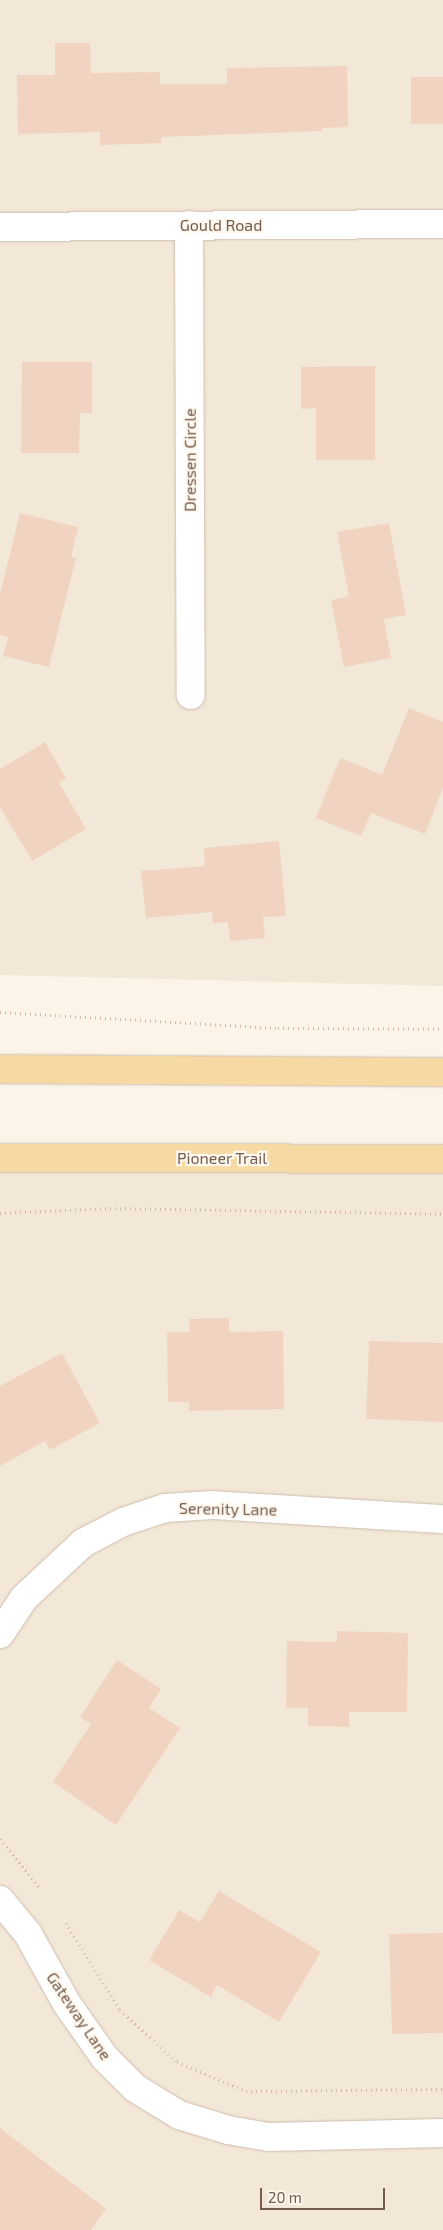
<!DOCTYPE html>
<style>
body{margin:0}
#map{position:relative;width:443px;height:2230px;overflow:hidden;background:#fcf4e8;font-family:"Exo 2",sans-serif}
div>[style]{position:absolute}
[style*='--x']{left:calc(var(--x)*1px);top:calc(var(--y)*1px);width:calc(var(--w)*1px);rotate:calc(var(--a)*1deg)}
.residential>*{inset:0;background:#f3e7d7}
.building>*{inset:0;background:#f0d4c1}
.path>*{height:3px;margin-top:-1.5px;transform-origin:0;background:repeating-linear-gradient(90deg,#d5b8a4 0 1px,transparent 0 5px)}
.roads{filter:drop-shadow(0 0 1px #cdbdaf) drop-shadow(0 0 1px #cdbdaf)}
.minor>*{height:28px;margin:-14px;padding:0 14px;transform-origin:14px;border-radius:14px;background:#fff}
.major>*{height:28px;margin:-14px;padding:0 14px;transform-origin:14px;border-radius:14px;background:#f7d9a4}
span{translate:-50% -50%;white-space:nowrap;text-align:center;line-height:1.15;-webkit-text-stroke:4.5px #fef8ef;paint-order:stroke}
.street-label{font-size:16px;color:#755c4d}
.scale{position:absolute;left:260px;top:2188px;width:125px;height:22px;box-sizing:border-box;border:2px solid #755c4d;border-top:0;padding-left:6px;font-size:15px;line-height:18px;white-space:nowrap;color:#755c4d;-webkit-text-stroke:4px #fef8ef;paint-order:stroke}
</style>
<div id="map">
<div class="residential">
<div style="clip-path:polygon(0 0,443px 0,443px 986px,0 975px)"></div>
<div style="clip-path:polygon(0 1158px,443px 1160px,443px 2230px,0 2230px)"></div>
</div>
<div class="building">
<div style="clip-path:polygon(55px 43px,90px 43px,91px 73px,160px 72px,160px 84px,227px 84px,227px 68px,347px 66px,348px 127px,322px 128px,323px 131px,161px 137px,161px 143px,100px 145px,100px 132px,18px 134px,17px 75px,55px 75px)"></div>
<div style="clip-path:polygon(411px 77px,443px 77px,443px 124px,411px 124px)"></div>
<div style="clip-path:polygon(22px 362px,92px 362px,92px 413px,80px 413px,79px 453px,21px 453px)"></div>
<div style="clip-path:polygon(375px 366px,375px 460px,316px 460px,316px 408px,301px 409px,301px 367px)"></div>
<div style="clip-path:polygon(20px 513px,78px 527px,71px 557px,76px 558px,49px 667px,3px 656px,8px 637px,0 635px,0 594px)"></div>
<div style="clip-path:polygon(389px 523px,406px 615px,384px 619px,391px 658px,344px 667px,331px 600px,349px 596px,337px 532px)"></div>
<div style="clip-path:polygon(409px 708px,443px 722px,443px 787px,425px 834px,371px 813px,361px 836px,316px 818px,340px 758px,382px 775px)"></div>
<div style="clip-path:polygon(45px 742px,66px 778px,59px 783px,86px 829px,32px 861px,0 807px,0 769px)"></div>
<div style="clip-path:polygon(279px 841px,286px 916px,263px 917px,265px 938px,230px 941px,228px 922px,213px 923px,212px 912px,146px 918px,141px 871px,205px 866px,204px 848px)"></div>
<div style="clip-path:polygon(229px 1318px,229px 1332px,283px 1331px,284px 1409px,189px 1411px,189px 1402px,168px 1402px,167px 1332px,190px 1332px,189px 1319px)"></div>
<div style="clip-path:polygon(369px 1341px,443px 1343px,443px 1422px,366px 1419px)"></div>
<div style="clip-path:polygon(62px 1353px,100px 1423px,50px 1450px,45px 1441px,0 1466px,0 1386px)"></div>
<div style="clip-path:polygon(337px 1631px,408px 1633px,407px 1712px,349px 1712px,349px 1727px,308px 1726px,308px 1708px,286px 1708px,287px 1641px,337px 1642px)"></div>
<div style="clip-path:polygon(117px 1660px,161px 1689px,149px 1708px,180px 1728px,116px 1825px,53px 1782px,91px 1724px,80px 1717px)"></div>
<div style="clip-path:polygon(219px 1891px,321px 1952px,279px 2022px,217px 1985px,211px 1997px,149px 1960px,179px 1910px,200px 1922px)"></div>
<div style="clip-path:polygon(443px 1933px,443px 2033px,392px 2034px,389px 1934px)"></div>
<div style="clip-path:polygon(0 2128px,106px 2209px,91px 2230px,0 2230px)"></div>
</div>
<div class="path">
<div style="--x:0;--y:1012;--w:278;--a:3.3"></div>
<div style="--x:278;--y:1028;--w:165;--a:0.3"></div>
<div style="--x:0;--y:1213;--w:110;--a:-2.6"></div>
<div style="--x:110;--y:1208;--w:333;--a:1"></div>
<div style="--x:0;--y:1839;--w:65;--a:50.6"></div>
<div style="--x:66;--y:1923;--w:102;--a:58.2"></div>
<div style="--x:120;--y:2010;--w:77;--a:42.4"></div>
<div style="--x:177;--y:2062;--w:75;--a:22.8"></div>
<div style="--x:246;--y:2091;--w:197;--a:-0.6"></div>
</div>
<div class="roads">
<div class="minor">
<div style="--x:189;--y:225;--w:470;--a:89.8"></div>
<div style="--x:0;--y:227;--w:443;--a:-0.4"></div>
<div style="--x:0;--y:1634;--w:43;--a:-56.3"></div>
<div style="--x:24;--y:1598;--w:81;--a:-43"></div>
<div style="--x:83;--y:1543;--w:45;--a:-27.7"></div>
<div style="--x:123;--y:1522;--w:44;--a:-18.4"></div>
<div style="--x:165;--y:1508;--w:47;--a:-3.7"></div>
<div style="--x:212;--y:1505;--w:231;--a:3.5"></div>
<div style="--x:0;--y:1900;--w:44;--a:50.5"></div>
<div style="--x:28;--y:1934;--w:80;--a:60.9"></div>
<div style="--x:67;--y:2004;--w:66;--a:54.9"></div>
<div style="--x:105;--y:2058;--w:42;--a:45"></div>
<div style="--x:135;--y:2088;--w:52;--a:31.5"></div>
<div style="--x:179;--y:2115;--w:51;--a:17"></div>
<div style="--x:228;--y:2130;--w:41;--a:9.9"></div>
<div style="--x:268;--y:2137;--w:175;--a:-1.3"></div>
</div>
<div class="major">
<div style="--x:0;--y:1069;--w:443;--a:0.4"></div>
<div style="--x:0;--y:1158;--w:443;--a:0.1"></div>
</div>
</div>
<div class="street-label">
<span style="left:221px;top:225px">Gould Road</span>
<span style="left:190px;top:460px;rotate:-90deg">Dressen Circle</span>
<span style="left:222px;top:1158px">Pioneer Trail</span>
<span style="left:228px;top:1509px;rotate:1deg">Serenity Lane</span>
<span style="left:79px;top:2016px;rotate:56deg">Gateway Lane</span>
</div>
<div class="scale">20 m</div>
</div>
